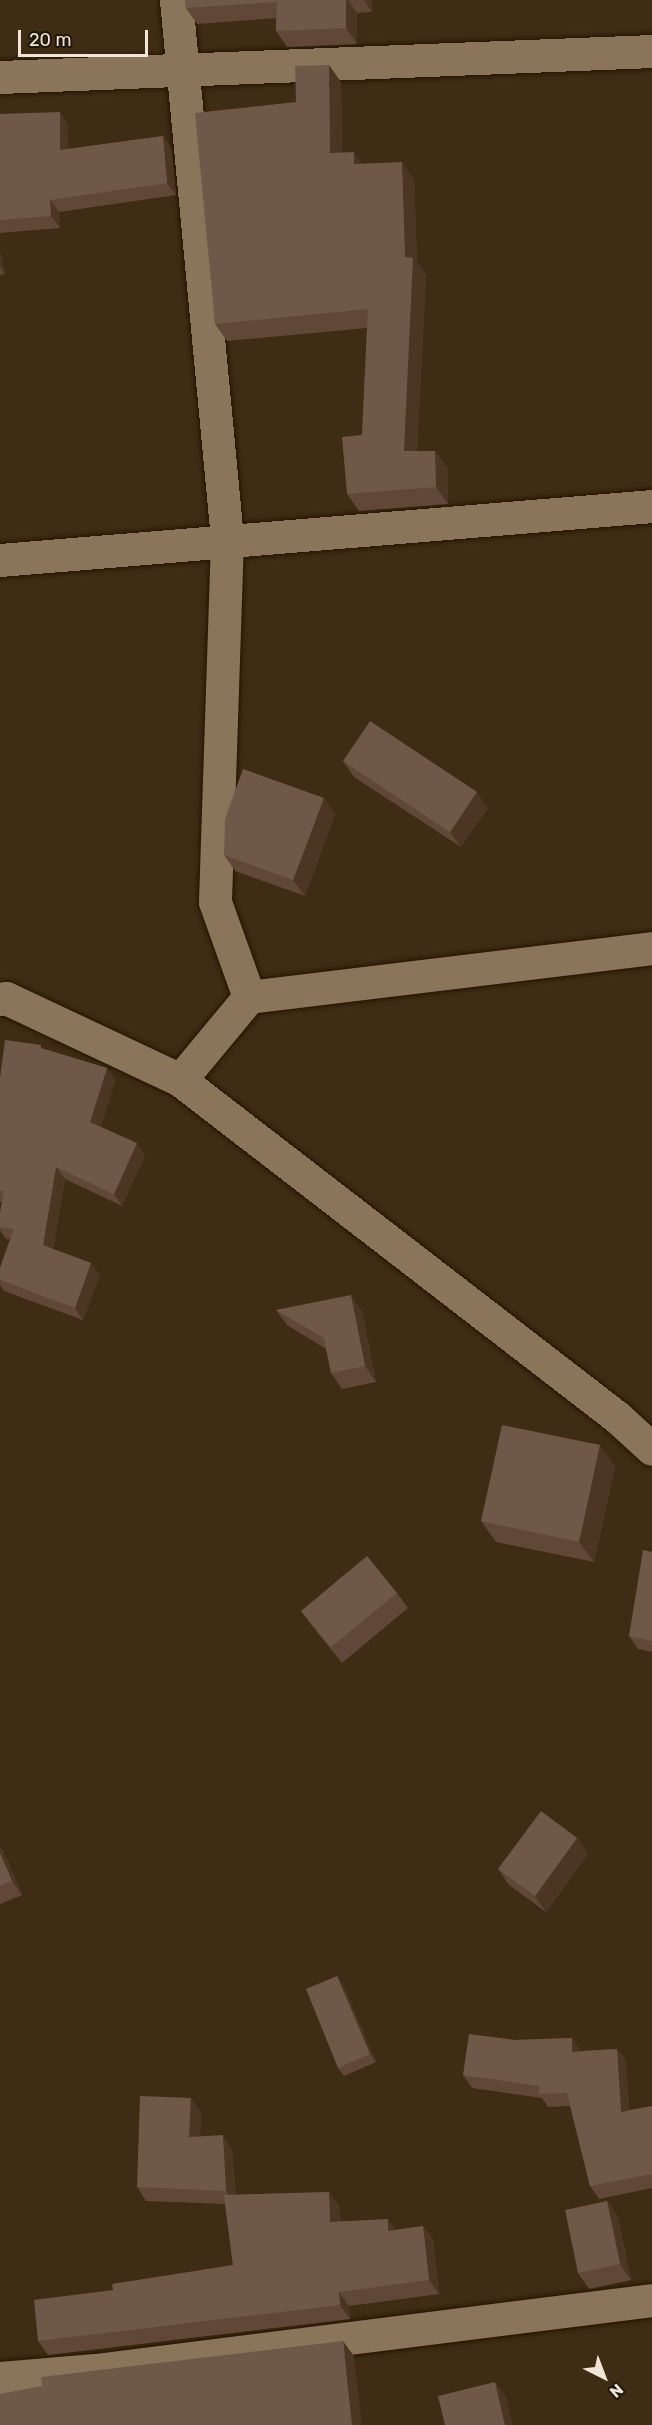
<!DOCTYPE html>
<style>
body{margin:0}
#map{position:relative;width:652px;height:2425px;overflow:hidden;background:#3e2c14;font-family:Rubik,sans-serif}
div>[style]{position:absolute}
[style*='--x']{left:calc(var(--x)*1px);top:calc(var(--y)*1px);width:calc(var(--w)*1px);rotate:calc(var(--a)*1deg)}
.roads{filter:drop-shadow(0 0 2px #251400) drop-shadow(0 0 2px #251400)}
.street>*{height:33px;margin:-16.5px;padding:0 16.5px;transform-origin:16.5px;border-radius:16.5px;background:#8a755b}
.wall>*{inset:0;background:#614737}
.shaded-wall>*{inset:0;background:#4c3522}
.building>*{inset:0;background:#705848}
span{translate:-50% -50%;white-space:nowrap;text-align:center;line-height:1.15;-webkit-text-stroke:5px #1f160c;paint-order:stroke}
.north{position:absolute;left:574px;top:2347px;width:60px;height:60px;-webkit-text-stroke:4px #1f160c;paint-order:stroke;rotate:138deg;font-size:16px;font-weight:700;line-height:24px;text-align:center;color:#f1e5d7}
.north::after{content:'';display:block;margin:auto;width:21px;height:27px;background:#f1e5d7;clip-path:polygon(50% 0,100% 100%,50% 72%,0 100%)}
.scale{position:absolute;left:18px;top:30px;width:130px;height:27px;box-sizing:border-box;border:3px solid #f1e5d7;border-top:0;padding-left:8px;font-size:18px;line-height:21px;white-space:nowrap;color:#f1e5d7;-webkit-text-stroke:4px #1f160c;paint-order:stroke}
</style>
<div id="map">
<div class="roads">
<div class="street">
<div style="--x:176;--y:0;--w:541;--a:84.59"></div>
<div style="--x:227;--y:539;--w:363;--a:91.9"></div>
<div style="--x:215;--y:902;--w:101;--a:70.3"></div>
<div style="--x:0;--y:77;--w:653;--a:-2.28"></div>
<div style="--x:0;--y:560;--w:654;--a:-4.73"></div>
<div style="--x:0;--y:999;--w:6;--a:-9"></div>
<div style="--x:6;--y:998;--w:192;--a:25.2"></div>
<div style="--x:180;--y:1080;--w:552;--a:37.64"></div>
<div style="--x:617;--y:1417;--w:47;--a:42.4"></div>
<div style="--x:180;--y:1080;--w:108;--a:-50.3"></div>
<div style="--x:249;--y:997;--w:406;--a:-6.9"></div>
<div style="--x:0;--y:2378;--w:95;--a:-4.8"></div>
<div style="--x:95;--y:2370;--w:561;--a:-7.16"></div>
</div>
</div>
<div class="wall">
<div style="clip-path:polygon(185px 0,372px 0,372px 12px,357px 13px,357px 44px,287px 47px,276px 31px,276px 18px,197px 24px,186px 8px)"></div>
<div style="clip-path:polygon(341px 82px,342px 153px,362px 164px,414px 180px,417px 262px,426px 275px,417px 451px,435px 451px,448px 468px,448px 504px,359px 511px,347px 494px,362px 435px,367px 328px,227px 341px,215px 324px,296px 102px)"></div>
<div style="clip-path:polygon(0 114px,68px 124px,68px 149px,163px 136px,171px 148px,176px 195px,59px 212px,60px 228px,0 233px)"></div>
<div style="clip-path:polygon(0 253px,5px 274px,0 275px)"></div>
<div style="clip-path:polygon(343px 761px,488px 808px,461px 847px,354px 777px)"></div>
<div style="clip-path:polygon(335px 814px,305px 896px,235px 871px,224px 855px)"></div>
<div style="clip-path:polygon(44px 1049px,107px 1068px,115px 1080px,101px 1127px,145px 1155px,122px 1206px,65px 1179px,53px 1249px,100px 1275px,83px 1320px,4px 1291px,0 1285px,0 1268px,10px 1239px,6px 1239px,0 1230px,0 1213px,2px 1202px,0 1202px,0 1078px)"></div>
<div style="clip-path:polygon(276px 1310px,362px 1311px,376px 1382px,342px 1389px,331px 1373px,326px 1349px,287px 1325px)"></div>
<div style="clip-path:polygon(615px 1466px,594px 1562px,496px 1542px,481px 1521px)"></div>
<div style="clip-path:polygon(652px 1552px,652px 1652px,638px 1649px,629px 1636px)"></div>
<div style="clip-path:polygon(397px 1593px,408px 1608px,342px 1663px,312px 1626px,301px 1611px)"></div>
<div style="clip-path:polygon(577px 1838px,588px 1854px,546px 1912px,509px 1885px,498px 1869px)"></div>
<div style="clip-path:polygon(0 1847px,4px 1852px,22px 1895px,0 1904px)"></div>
<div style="clip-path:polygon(337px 1976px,343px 1985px,376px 2062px,344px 2076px,338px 2068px)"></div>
<div style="clip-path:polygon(572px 2038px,580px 2051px,617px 2049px,626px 2061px,629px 2110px,652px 2106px,652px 2188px,599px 2199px,590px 2186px,570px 2106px,548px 2107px,542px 2098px,472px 2088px,463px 2075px,515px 2040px)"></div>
<div style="clip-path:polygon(201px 2112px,200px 2137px,232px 2149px,235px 2195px,329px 2192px,339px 2206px,340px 2221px,395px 2230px,423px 2226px,433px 2240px,439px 2294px,349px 2306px,350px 2319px,48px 2355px,38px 2341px,113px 2290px,233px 2265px,225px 2204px,146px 2201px,137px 2187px)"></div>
<div style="clip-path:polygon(607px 2201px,618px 2217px,631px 2280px,589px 2289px,578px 2273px)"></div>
</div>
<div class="shaded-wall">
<div style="clip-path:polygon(346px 0,348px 0,357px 13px,357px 44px,346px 28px)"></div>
<div style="clip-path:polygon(364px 0,372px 0,372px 12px)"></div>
<div style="clip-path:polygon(329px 65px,341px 82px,342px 170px,330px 153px)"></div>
<div style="clip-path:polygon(60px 112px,68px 124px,69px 162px,60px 150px)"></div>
<div style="clip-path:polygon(163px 136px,171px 148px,176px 195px,167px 183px)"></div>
<div style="clip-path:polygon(354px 152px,366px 170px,354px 164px)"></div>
<div style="clip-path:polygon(402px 162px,414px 180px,417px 262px,426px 275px,416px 468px,404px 451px,405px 257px)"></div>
<div style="clip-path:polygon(50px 200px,59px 212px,60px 228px,51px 216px)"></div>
<div style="clip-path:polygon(0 253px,5px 274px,0 267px)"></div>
<div style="clip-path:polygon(435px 451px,448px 468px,448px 504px,436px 487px)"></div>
<div style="clip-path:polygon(477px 792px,488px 808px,461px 847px,450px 832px)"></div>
<div style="clip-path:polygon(324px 798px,335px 814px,305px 896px,293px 880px)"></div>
<div style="clip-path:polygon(107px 1068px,115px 1080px,99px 1134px,90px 1122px)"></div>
<div style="clip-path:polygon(137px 1143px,145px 1155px,122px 1206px,114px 1194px)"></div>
<div style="clip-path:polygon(56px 1167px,65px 1179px,52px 1257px,43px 1245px)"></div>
<div style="clip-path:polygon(91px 1263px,100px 1275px,83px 1320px,75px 1308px)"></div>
<div style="clip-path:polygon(351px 1295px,362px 1311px,376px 1382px,365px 1366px)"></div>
<div style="clip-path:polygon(600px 1445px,615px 1466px,594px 1562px,579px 1542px)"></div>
<div style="clip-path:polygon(577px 1838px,588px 1854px,546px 1912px,535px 1896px)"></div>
<div style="clip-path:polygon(0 1847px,4px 1852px,22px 1895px,12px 1881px,0 1853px)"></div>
<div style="clip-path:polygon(337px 1976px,343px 1985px,376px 2062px,370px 2054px)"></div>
<div style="clip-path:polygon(572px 2038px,580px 2051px,581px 2065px,572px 2052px)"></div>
<div style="clip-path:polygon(617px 2049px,626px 2061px,630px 2124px,621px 2112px)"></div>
<div style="clip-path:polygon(191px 2098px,201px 2112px,199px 2151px,189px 2137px)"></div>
<div style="clip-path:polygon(223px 2135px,232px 2149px,235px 2205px,226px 2191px)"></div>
<div style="clip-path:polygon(329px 2192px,339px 2206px,340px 2236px,330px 2222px)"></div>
<div style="clip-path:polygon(607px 2201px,618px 2217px,631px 2280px,620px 2264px)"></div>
<div style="clip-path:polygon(388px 2219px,398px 2233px,388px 2231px)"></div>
<div style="clip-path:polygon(423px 2226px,433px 2240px,439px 2294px,429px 2280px)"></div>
<div style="clip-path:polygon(339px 2292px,349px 2306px,350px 2319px,340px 2305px)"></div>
<div style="clip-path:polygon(343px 2341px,354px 2356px,362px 2425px,352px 2425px)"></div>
<div style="clip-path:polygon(495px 2382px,506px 2397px,513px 2425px,505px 2425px)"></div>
</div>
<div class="building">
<div style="clip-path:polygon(185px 0,346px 0,346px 28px,276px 31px,277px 2px,186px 8px)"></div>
<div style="clip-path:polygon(329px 65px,330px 153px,354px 152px,354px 164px,402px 162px,405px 257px,413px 258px,404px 451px,435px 451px,436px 487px,347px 494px,342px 437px,362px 435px,368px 309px,215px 324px,195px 113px,296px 102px,295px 66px)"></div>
<div style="clip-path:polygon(60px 112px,60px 150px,163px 136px,167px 183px,50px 200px,51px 216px,0 220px,0 114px)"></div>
<div style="clip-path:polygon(370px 721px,477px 792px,450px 832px,343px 761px)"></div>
<div style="clip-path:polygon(243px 769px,324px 798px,293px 880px,224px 855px,225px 819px)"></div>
<div style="clip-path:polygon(5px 1040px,41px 1045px,41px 1048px,107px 1068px,90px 1122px,137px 1143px,114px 1194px,56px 1167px,43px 1245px,91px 1263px,75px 1308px,0 1280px,0 1268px,14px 1229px,0 1227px,0 1213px,4px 1191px,0 1191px,0 1078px)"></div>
<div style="clip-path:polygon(351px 1295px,365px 1366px,331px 1373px,324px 1338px,276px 1310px)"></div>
<div style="clip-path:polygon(502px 1425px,600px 1445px,579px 1542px,481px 1521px)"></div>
<div style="clip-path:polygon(643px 1550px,652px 1552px,652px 1641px,629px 1636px)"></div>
<div style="clip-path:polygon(367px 1556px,397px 1593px,331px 1647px,301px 1611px)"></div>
<div style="clip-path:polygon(541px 1811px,577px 1838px,535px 1896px,498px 1869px)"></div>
<div style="clip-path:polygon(0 1853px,12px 1881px,0 1886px)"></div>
<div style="clip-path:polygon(337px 1976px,370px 2054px,338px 2068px,306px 1989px)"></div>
<div style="clip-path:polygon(469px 2034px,515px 2040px,572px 2038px,572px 2052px,617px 2049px,621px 2112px,652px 2106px,652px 2174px,590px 2186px,567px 2093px,539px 2094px,539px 2086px,463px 2075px)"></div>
<div style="clip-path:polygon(140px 2096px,191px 2098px,189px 2137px,223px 2135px,226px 2191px,137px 2187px)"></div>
<div style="clip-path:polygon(329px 2192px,330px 2222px,388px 2219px,388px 2231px,423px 2226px,429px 2280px,339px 2292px,340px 2305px,38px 2341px,34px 2300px,113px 2290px,112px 2284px,233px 2265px,224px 2195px)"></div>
<div style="clip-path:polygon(607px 2201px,620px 2264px,578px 2273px,565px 2210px)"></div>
<div style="clip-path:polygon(343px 2341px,352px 2425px,0 2425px,0 2394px,42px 2386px,41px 2377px)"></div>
<div style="clip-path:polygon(495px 2382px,505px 2425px,445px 2425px,438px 2396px)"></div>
</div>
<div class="north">N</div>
<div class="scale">20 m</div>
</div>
